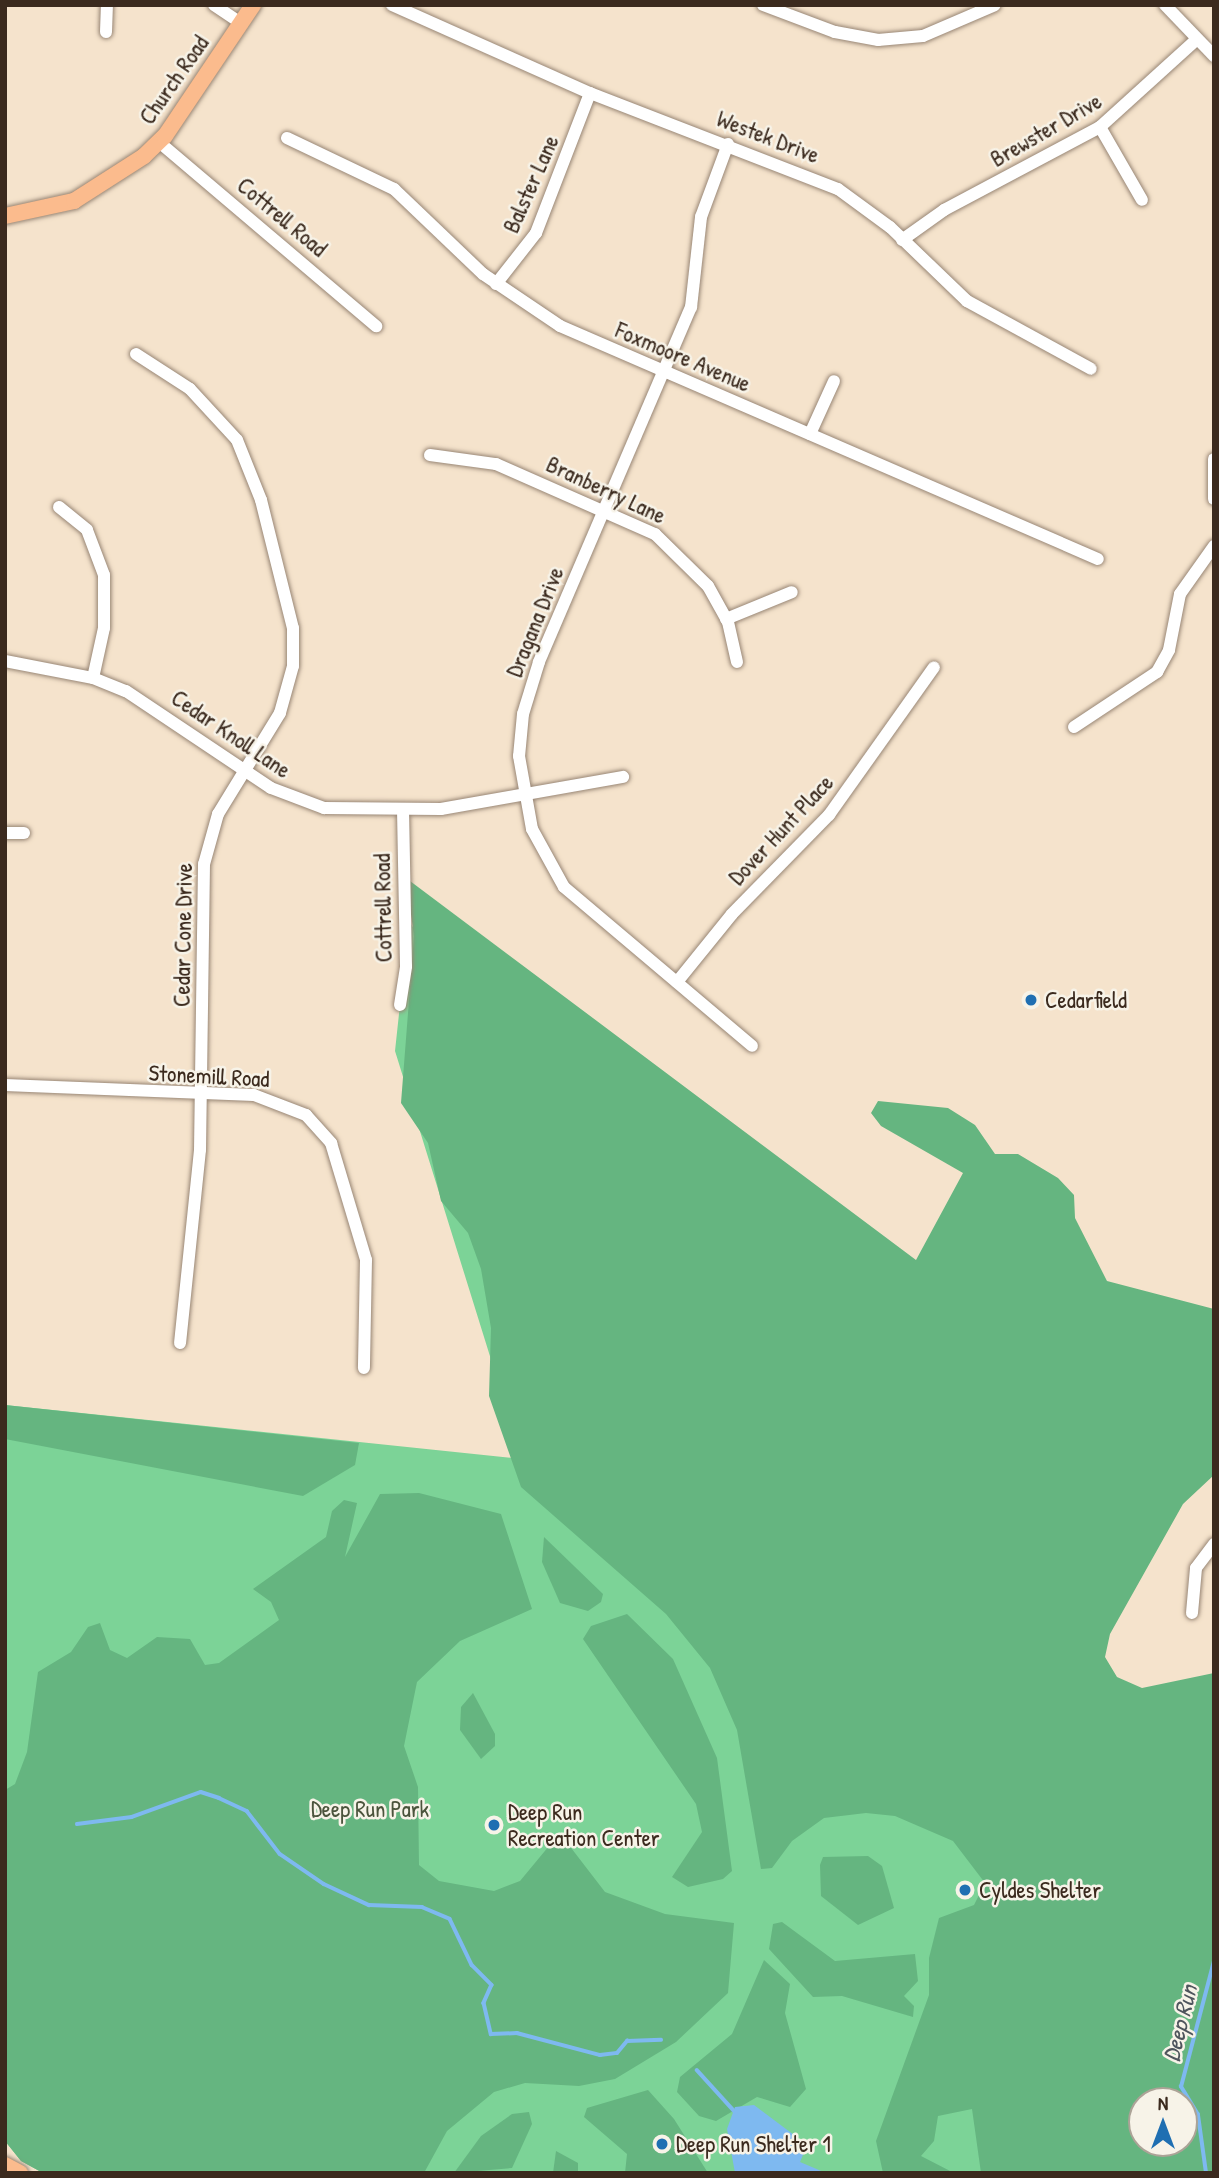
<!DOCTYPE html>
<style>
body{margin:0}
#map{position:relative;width:1219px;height:2178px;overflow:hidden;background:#f5e3cc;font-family:"Patrick Hand",sans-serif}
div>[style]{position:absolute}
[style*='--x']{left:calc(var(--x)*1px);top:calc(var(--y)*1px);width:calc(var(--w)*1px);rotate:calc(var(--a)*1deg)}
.green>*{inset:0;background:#7cd397}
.forest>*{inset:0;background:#65b580}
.water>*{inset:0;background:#7eb9f0}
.stream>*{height:3.5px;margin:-1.75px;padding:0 1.75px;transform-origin:1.75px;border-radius:1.75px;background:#7eb9f0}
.roads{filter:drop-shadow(0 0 2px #988675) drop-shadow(0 0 2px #988675)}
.minor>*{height:12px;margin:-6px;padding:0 6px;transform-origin:6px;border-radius:6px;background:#fff}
.major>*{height:16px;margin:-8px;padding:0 8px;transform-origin:8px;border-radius:8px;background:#fbbb8d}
.dots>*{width:19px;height:19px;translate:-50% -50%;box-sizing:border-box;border:4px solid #f7f3e8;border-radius:50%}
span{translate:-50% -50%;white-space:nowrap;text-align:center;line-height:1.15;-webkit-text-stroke:5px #f7f3e8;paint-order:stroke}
.street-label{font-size:23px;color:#3b2a1e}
.poi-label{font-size:23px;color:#3b2a1e}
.left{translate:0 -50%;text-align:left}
.park-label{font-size:23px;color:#4b543c}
.water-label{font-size:24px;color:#4f555d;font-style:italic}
.frame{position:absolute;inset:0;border:7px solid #3b2a1e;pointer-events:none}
.north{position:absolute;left:1128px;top:2087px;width:70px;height:70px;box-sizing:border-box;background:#f7f3e8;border:2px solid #aca397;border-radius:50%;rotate:0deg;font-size:19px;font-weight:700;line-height:28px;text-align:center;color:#3b2a1e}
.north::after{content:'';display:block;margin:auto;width:24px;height:32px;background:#1f6fb2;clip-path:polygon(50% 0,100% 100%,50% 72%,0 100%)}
</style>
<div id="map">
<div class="green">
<div style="clip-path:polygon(evenodd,409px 921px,949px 1781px,1158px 1803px,1214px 2173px,43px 2173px,21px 2161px,5px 2141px,5px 1405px,522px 1459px,395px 1051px,409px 921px,1142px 2101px,1184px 2101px,1184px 2143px,1142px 2143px,1142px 2101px)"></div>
</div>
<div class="forest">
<div style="clip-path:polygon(evenodd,406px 878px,916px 1260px,963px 1173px,881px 1126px,871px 1113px,878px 1101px,948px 1108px,975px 1125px,995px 1154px,1018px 1154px,1058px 1178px,1074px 1195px,1075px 1218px,1107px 1281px,1214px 1309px,1214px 1475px,1183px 1504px,1110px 1634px,1105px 1657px,1117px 1677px,1142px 1688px,1214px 1673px,1214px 2173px,981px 2173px,972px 2109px,938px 2116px,934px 2141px,921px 2156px,954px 2173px,883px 2173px,876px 2141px,929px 1995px,929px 1958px,939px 1918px,974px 1905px,985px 1883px,953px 1841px,895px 1816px,866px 1813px,824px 1818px,792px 1841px,772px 1868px,761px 1869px,737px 1730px,710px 1668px,666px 1614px,521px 1487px,489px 1396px,491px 1328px,481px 1269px,468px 1233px,441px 1201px,428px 1143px,401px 1103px,414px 936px,406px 878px,1142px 2101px,1184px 2101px,1184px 2143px,1142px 2143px,1142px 2101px)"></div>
<div style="clip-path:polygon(5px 1405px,359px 1443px,355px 1465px,303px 1496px,5px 1439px)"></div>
<div style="clip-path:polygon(419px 1493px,501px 1514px,532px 1609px,460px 1641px,417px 1682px,404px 1746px,418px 1787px,419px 1865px,439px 1881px,494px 1891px,520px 1881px,549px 1846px,565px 1840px,605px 1892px,665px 1914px,734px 1923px,728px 1993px,676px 2042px,615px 2079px,579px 2086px,525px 2083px,494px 2092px,447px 2131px,424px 2173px,43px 2173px,21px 2161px,5px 2141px,5px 1790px,15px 1784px,27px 1752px,38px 1672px,71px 1652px,88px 1627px,100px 1623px,110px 1650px,127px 1658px,157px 1637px,190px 1639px,205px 1665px,219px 1663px,279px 1620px,271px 1602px,253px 1589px,326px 1537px,332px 1511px,344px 1500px,357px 1503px,345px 1557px,380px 1494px)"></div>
<div style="clip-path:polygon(544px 1537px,603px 1594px,601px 1602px,588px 1611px,560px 1603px,542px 1562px)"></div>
<div style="clip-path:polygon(627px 1614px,673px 1659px,717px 1758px,732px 1871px,723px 1879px,688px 1887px,672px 1877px,702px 1832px,696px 1804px,583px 1639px,591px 1626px)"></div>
<div style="clip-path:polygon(473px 1693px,495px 1734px,495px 1746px,481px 1759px,460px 1730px,461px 1707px)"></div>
<div style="clip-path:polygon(868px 1856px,882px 1866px,894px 1908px,858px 1925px,821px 1896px,820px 1865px,823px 1857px)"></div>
<div style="clip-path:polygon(782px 1922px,835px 1961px,915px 1954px,918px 1981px,904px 1996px,914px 2006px,913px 2017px,842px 1996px,813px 1997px,769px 1949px,773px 1924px)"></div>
<div style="clip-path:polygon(764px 1960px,790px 1984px,785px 2013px,806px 2089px,790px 2107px,757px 2097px,716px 2121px,699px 2116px,677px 2092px,680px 2077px,732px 2034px)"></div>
<div style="clip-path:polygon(648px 2090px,674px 2119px,708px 2173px,625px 2173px,627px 2154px,584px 2117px,587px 2108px)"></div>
<div style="clip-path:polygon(529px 2112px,532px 2124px,512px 2168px,454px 2173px,481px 2136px,512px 2114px)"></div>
<div style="clip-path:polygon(556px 2151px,578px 2163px,578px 2173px,553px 2173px)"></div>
</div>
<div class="water">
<div style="clip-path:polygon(754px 2105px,794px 2135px,805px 2150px,800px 2162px,826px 2173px,735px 2173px,727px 2129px,735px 2107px)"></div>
</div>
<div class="stream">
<div style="--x:77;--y:1824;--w:55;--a:-7.3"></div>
<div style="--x:132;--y:1817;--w:73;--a:-19.9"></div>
<div style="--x:201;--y:1792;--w:19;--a:18"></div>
<div style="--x:219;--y:1798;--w:31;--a:25"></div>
<div style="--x:247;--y:1811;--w:54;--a:52.5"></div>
<div style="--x:280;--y:1854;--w:53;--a:34.3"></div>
<div style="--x:324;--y:1884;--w:50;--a:25"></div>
<div style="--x:369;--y:1905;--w:53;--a:2.2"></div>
<div style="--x:422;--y:1907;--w:30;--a:23"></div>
<div style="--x:450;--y:1919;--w:51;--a:64.4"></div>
<div style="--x:472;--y:1965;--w:28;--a:45"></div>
<div style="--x:492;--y:1985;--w:20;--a:114"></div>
<div style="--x:484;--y:2003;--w:32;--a:77"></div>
<div style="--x:491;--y:2034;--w:26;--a:-2"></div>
<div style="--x:517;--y:2033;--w:86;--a:14.8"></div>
<div style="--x:600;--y:2055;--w:17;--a:-7"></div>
<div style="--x:617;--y:2053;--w:16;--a:-50"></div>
<div style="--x:627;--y:2041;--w:34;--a:-2"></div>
<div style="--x:697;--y:2070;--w:59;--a:47.7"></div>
<div style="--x:1206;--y:2173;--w:59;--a:-97.9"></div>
<div style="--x:1198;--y:2115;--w:33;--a:-121"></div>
<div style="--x:1181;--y:2087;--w:130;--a:-75.3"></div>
</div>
<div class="roads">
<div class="minor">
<div style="--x:214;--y:5;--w:32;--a:34"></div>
<div style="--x:392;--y:5;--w:217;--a:24"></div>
<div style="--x:590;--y:93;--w:266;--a:21.2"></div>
<div style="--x:838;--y:189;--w:64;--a:36.2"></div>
<div style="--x:890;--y:227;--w:107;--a:43.9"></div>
<div style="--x:967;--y:301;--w:141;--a:28.7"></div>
<div style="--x:763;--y:5;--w:77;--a:20.6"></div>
<div style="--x:835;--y:32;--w:44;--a:10.5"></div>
<div style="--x:878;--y:40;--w:45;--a:-5.1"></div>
<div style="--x:923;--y:36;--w:78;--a:-23.3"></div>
<div style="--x:1165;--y:5;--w:71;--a:46.1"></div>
<div style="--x:106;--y:32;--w:27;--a:-88"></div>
<div style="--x:1100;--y:127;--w:84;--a:60.1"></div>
<div style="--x:287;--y:138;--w:119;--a:25.5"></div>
<div style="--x:394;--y:189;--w:123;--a:43.7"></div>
<div style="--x:483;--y:274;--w:93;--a:34"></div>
<div style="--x:560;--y:326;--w:586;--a:23.42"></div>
<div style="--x:159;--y:142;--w:285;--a:40.3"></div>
<div style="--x:728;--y:144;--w:78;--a:110.3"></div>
<div style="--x:701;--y:217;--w:91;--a:96.3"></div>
<div style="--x:691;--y:307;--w:386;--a:113.2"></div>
<div style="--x:539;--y:662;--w:54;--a:107.1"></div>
<div style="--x:523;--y:714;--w:42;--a:95.4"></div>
<div style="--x:519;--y:756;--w:74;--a:79.9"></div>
<div style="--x:532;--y:829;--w:66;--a:61.1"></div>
<div style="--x:564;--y:887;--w:246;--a:40.2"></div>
<div style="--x:902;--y:240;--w:52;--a:-35.5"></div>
<div style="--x:944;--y:210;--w:177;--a:-28"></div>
<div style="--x:1100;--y:127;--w:131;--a:-42.2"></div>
<div style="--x:496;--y:284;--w:65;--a:-51.9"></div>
<div style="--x:536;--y:233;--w:150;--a:-68.9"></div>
<div style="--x:136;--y:354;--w:64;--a:32.9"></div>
<div style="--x:190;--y:389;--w:69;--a:47.3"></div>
<div style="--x:237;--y:440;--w:65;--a:68.2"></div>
<div style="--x:261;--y:500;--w:132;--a:76"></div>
<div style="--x:293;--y:628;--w:38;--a:90"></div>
<div style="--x:293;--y:666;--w:49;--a:105.5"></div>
<div style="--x:280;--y:713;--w:119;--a:121.5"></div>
<div style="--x:218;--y:814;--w:52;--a:105.6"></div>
<div style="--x:204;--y:864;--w:286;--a:90.8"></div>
<div style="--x:200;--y:1150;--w:194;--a:95.9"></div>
<div style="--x:810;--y:434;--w:58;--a:-65.6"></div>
<div style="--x:430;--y:455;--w:67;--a:7.8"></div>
<div style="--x:496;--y:464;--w:174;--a:23.8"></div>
<div style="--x:655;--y:534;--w:74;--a:44.5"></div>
<div style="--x:708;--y:586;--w:41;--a:60.9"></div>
<div style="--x:728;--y:622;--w:41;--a:77.3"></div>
<div style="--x:1214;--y:459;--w:40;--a:90"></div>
<div style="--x:59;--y:507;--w:36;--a:39"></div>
<div style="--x:87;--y:530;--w:48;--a:69.3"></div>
<div style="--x:104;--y:575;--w:53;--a:90"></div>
<div style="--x:104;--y:628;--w:51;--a:102.4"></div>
<div style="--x:726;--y:619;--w:71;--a:-22.2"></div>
<div style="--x:5;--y:661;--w:90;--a:10.9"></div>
<div style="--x:93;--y:678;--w:35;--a:22"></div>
<div style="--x:126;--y:691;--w:174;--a:33.8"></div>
<div style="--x:271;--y:788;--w:57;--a:20.7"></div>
<div style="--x:324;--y:808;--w:117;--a:0.5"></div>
<div style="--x:441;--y:809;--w:185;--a:-10"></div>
<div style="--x:1074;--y:727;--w:100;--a:-33.5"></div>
<div style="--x:1157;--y:672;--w:25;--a:-61"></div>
<div style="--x:1169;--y:650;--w:57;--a:-78.9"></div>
<div style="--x:1180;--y:594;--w:59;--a:-54.7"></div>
<div style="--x:5;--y:833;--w:19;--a:0"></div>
<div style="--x:677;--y:982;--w:87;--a:-51"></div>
<div style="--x:732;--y:914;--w:139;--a:-45.6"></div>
<div style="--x:829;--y:815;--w:181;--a:-54.6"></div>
<div style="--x:400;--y:1005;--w:39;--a:-81"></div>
<div style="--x:406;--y:966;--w:157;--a:-91.1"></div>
<div style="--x:5;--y:1085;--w:249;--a:2.3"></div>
<div style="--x:254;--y:1095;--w:56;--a:21"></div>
<div style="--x:306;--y:1115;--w:38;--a:48"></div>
<div style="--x:331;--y:1143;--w:122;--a:73.3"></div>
<div style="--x:366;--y:1260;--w:108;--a:91.1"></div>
<div style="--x:1192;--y:1613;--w:45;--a:-84.9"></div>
<div style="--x:1196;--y:1568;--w:30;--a:-53"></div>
</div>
<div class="major">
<div style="--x:5;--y:216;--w:71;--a:-12.3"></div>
<div style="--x:74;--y:201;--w:83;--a:-32.7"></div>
<div style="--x:144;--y:156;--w:29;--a:-44"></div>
<div style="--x:165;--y:136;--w:158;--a:-56.1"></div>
<div style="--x:5;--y:2165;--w:17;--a:28"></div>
</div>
</div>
<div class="dots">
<div style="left:1031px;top:1000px;background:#1f6fb2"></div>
<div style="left:494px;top:1825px;background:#1f6fb2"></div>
<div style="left:965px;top:1890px;background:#1f6fb2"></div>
<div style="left:662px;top:2144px;background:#1f6fb2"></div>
</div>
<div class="street-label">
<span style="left:174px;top:80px;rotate:-55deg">Church Road</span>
<span style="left:1046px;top:130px;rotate:-30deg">Brewster Drive</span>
<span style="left:768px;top:137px;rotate:21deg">Westek Drive</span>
<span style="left:531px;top:184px;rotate:-66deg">Balster Lane</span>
<span style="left:282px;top:217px;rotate:40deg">Cottrell Road</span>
<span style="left:683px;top:357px;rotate:23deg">Foxmoore Avenue</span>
<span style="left:606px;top:490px;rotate:25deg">Branberry Lane</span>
<span style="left:535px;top:622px;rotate:-68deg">Dragana Drive</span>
<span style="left:231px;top:734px;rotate:34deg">Cedar Knoll Lane</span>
<span style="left:781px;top:830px;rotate:-47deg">Dover Hunt Place</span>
<span style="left:383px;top:908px;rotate:-91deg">Cottrell Road</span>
<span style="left:183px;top:935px;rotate:-89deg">Cedar Cone Drive</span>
<span style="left:209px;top:1076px;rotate:3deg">Stonemill Road</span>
</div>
<div class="poi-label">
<span class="left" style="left:1045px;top:1000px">Cedarfield</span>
<span class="left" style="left:508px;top:1825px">Deep Run<br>Recreation Center</span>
<span class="left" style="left:979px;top:1890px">Cyldes Shelter</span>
<span class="left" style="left:676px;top:2144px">Deep Run Shelter 1</span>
</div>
<div class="park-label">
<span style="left:370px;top:1809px">Deep Run Park</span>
</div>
<div class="water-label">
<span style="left:1180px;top:2023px;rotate:-76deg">Deep Run</span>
</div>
<div class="frame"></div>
<div class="north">N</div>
</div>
